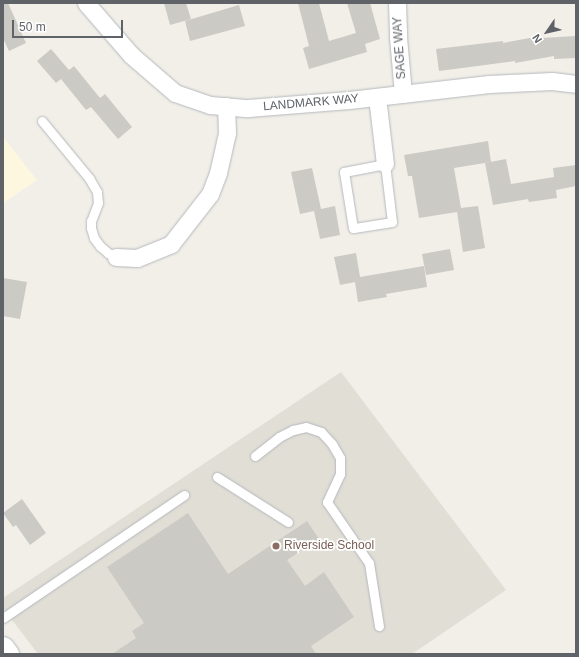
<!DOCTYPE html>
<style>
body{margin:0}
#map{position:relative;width:579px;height:657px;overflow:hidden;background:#f1efe8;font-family:Arial,sans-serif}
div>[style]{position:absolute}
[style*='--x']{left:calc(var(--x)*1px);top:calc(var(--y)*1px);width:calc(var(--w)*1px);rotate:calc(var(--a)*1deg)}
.commercial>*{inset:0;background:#fef7e0}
.education>*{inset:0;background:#e1ded6}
.building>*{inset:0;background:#cccac5}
.roads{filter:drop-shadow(0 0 1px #b5b8bc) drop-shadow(0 0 1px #b5b8bc)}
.service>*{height:9px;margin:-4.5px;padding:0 4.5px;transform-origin:4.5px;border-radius:4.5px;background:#fff}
.minor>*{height:17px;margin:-8.5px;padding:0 8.5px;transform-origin:8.5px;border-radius:8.5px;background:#fff}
.tertiary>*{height:21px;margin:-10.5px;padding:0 10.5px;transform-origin:10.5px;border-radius:10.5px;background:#fff}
.dots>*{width:11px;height:11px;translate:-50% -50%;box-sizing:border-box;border:2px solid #fff;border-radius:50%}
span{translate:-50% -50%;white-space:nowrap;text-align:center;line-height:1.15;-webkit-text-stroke:3.5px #fff;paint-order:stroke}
.street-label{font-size:12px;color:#5f6368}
.education-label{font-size:12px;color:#785e54}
.left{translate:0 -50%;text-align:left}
.frame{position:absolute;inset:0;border:4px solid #5f6368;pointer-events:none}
.north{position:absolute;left:527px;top:12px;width:40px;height:40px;-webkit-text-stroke:3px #fff;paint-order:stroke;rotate:236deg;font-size:11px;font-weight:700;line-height:16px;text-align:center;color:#5f6368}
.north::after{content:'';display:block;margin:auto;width:14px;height:18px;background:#5f6368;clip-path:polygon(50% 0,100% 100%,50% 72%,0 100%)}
.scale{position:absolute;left:12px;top:20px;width:111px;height:18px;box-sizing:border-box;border:2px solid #5f6368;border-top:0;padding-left:5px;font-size:12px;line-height:14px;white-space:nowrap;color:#5f6368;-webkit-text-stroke:3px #fff;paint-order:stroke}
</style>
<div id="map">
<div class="commercial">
<div style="clip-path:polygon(3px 137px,37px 180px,3px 203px)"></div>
</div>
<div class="education">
<div style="clip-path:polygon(341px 372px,506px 590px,412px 654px,38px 654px,3px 608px,3px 598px)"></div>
</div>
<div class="building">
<div style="clip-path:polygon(3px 3px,8px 3px,26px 43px,9px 51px,3px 38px)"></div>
<div style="clip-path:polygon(164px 3px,186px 3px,191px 19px,170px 25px)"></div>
<div style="clip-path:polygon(298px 3px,319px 3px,329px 41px,356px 33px,347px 3px,370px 3px,380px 39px,365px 44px,367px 52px,309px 69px,303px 48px,309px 46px)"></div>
<div style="clip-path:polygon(239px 5px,245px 26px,190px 41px,185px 21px)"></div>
<div style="clip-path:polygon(540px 36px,541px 38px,576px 36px,576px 58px,554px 59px,554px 56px,515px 63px,515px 61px,439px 71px,436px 49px,503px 41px,503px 43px)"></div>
<div style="clip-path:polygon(51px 49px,69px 70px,74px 66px,100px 98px,105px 94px,132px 127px,118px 139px,91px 107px,86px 110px,61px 79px,56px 83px,37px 61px)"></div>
<div style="clip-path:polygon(488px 141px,491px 162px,454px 168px,461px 208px,478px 206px,485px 248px,463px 252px,457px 212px,419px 218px,412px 176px,408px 176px,404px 155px)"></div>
<div style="clip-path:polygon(506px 159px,511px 184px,554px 177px,553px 168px,576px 165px,576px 186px,556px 190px,557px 198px,529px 202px,528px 199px,493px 205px,485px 163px)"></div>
<div style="clip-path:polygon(312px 168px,321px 209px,335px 206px,340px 235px,320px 239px,314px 211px,300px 214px,291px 172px)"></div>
<div style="clip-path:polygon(450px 249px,454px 270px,426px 275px,422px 254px)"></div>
<div style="clip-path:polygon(356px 253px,360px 277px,424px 266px,427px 287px,386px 294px,387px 297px,358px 302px,355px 282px,340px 285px,334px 257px)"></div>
<div style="clip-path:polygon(3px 278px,27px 282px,20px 319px,3px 316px)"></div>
<div style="clip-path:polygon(22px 499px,46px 533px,30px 545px,16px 525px,13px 527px,3px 513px)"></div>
<div style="clip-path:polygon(188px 513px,228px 574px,307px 521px,319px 539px,287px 560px,305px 586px,324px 572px,354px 617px,311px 646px,316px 654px,112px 654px,136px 638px,132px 631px,144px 623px,107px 567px)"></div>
</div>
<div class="roads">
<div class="service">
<div style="--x:42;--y:121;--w:74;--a:50.5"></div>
<div style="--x:89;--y:178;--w:16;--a:60"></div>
<div style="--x:97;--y:192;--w:11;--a:85"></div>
<div style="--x:98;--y:203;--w:19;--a:111"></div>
<div style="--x:91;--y:221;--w:7;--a:90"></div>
<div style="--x:91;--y:228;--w:10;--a:73"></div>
<div style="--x:94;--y:238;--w:10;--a:53"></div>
<div style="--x:100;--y:246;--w:11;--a:41"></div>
<div style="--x:108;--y:253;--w:9;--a:27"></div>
<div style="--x:385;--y:164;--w:58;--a:83.1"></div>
<div style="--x:392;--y:222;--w:39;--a:171"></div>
<div style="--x:353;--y:228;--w:57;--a:-99.1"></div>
<div style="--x:344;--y:172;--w:42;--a:-11"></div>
<div style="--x:255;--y:456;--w:31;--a:-38"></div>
<div style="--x:279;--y:437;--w:16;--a:-27"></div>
<div style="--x:293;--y:430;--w:13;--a:-13"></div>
<div style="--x:306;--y:427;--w:16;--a:18"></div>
<div style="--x:321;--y:432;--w:16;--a:47"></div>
<div style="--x:332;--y:444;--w:16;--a:60"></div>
<div style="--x:340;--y:458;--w:16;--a:90"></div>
<div style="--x:340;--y:474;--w:31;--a:115"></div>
<div style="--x:327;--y:502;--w:74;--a:55.5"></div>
<div style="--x:369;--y:563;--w:64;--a:81"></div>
<div style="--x:217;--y:477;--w:84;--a:32.4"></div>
<div style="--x:3;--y:618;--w:219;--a:-34.2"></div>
</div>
<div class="minor">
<div style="--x:86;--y:3;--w:69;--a:49.1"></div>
<div style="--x:131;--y:55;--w:58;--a:40.8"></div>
<div style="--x:175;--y:93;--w:37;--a:19"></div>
<div style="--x:210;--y:105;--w:38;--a:5"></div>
<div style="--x:248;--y:108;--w:101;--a:-4.5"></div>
<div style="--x:349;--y:100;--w:141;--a:-6.5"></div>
<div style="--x:489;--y:84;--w:63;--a:-2.7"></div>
<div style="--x:552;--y:81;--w:24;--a:7"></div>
<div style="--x:397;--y:3;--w:34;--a:88"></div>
<div style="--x:398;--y:37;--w:57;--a:85"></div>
<div style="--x:377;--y:97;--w:67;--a:83.2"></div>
<div style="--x:116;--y:257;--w:21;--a:3"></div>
<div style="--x:137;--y:258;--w:37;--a:-22"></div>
<div style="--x:171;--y:244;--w:63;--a:-52"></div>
<div style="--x:210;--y:194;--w:22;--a:-69"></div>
<div style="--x:218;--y:173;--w:41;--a:-77.3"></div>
<div style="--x:227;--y:133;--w:27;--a:-92"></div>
</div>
<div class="tertiary">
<div style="--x:3;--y:647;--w:9;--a:54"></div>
</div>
</div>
<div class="dots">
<div style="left:276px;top:546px;background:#8d6e63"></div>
</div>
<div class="street-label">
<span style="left:400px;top:48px;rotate:-94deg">SAGE WAY</span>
<span style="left:311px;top:103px;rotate:-5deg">LANDMARK WAY</span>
</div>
<div class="education-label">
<span class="left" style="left:284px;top:546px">Riverside School</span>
</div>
<div class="frame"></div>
<div class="north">N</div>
<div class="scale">50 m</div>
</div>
